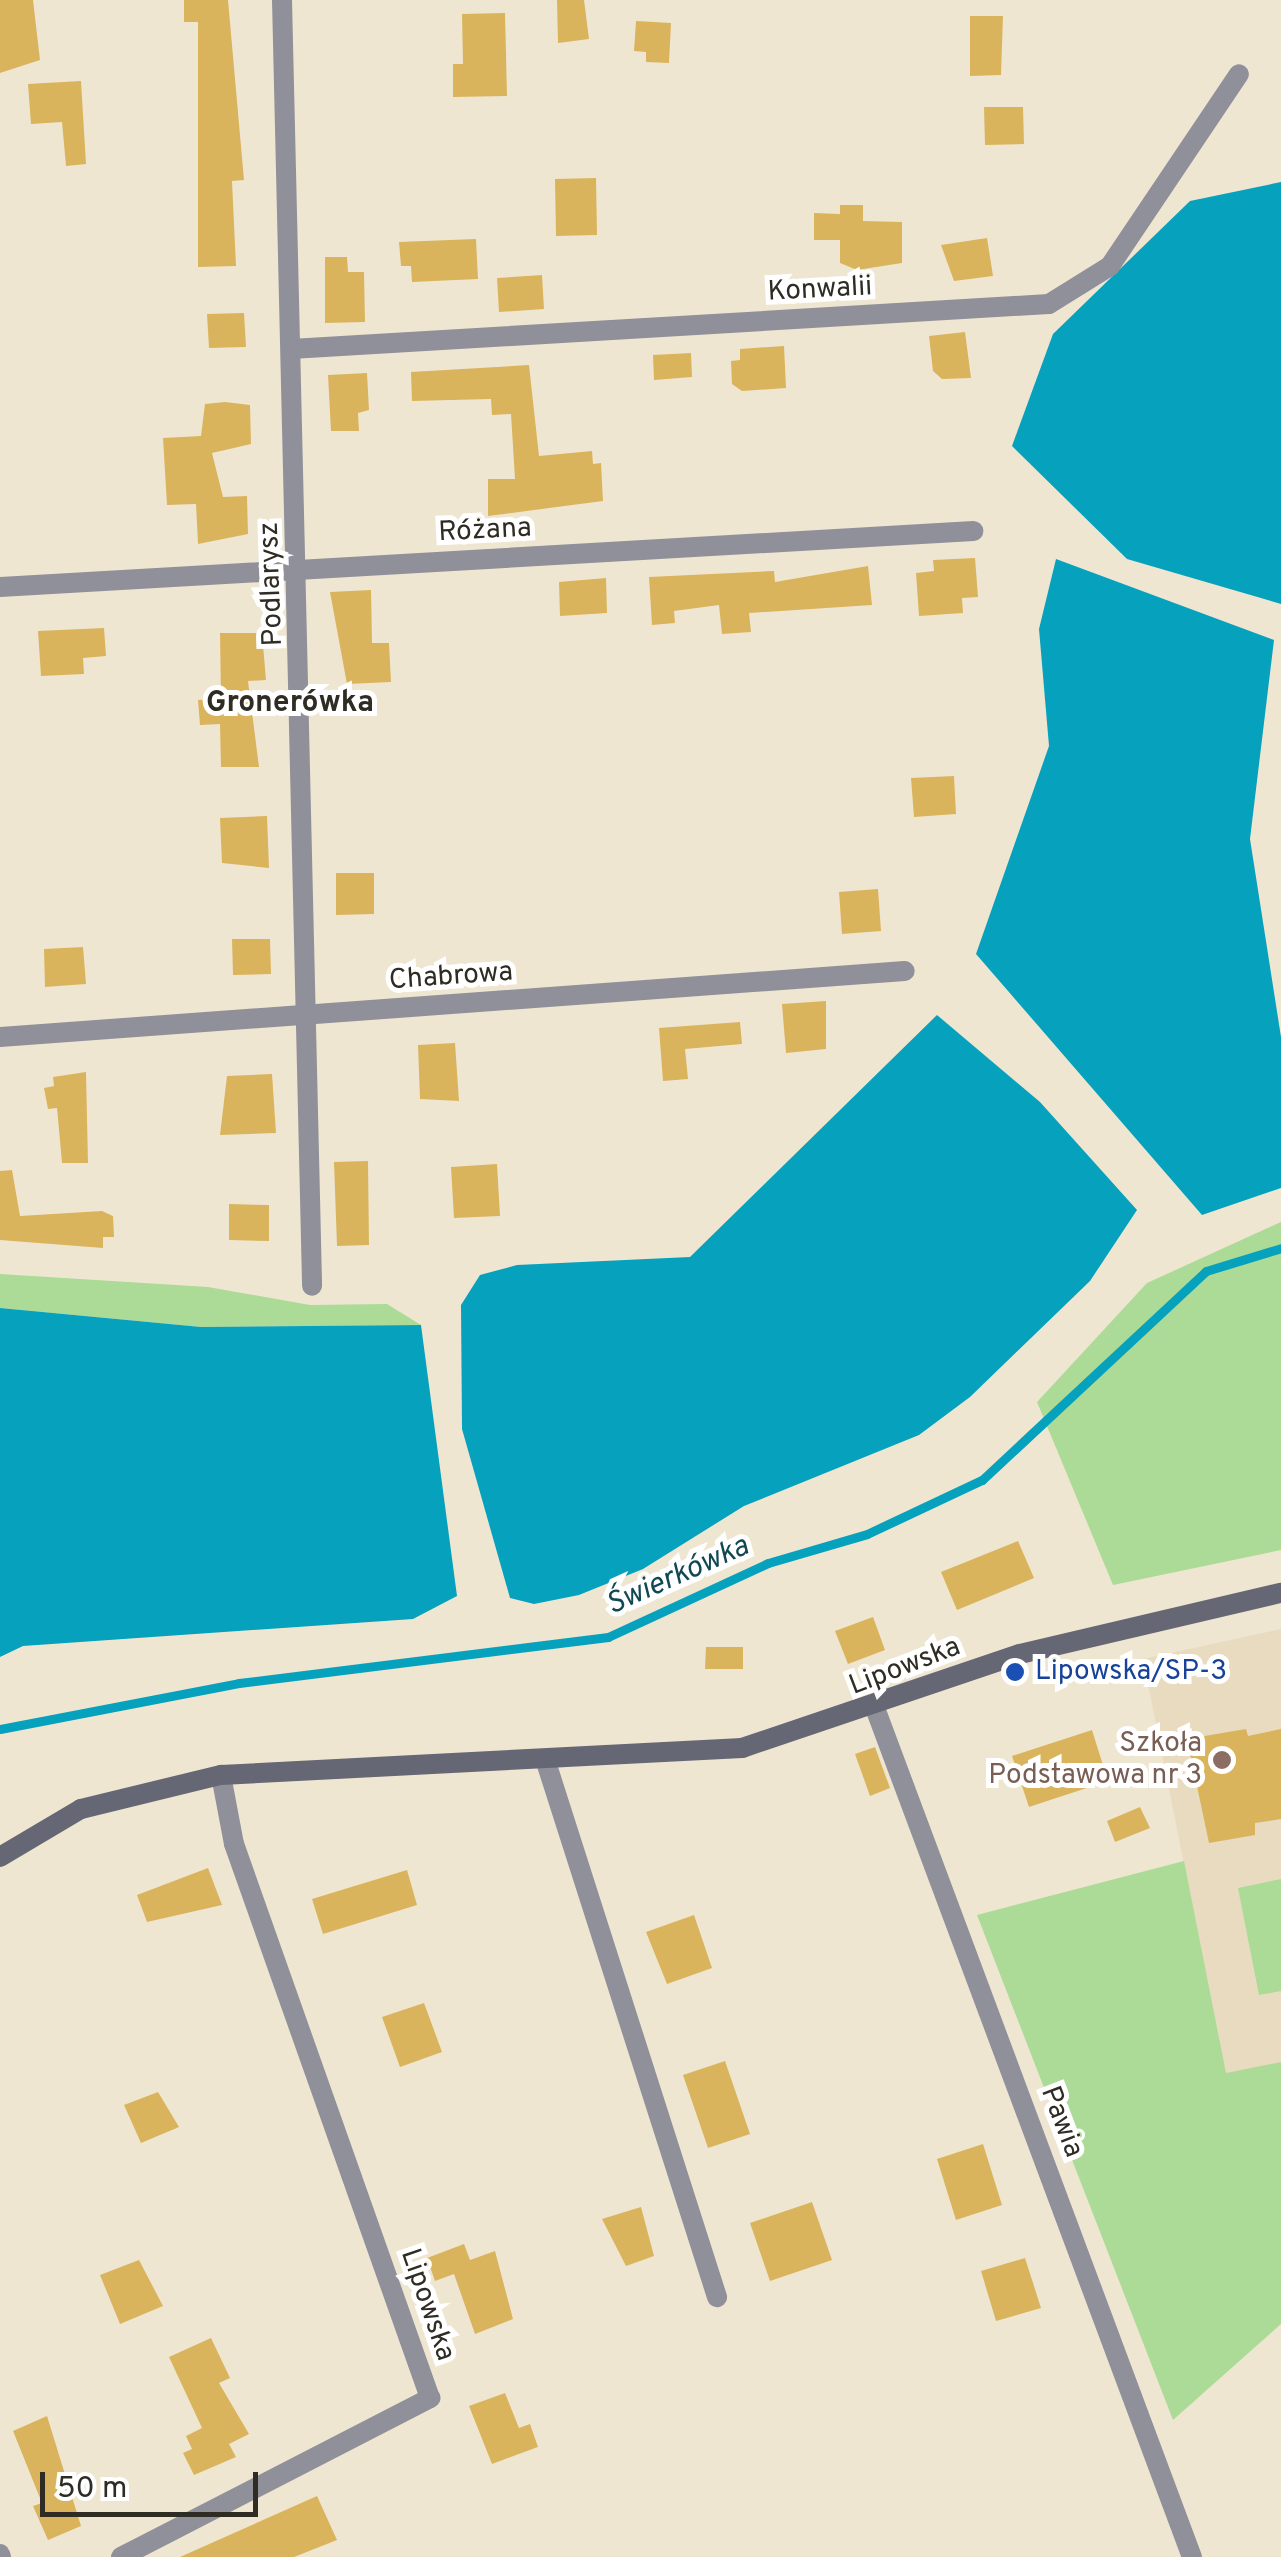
<!DOCTYPE html>
<meta charset="utf-8">
<style>
body{margin:0}
#map{position:relative;width:1281px;height:2557px;overflow:hidden;background:#efe6d2;font-family:Overpass,sans-serif}
div>[style]{position:absolute}
[style*='--x']{left:calc(var(--x)*1px);top:calc(var(--y)*1px);width:calc(var(--w)*1px);rotate:calc(var(--a)*1deg)}
.built>*{inset:0;background:#e8dbc0}
.green>*{inset:0;background:#abdb97}
.water>*{inset:0;background:#05a1bd}
.stream>*{height:9px;margin:-4.5px;padding:0 4.5px;transform-origin:4.5px;border-radius:4.5px;background:#05a1bd}
.building>*{inset:0;background:#dab45c}
.street>*{height:20px;margin:-10px;padding:0 10px;transform-origin:10px;border-radius:10px;background:#8f9099}
.secondary>*{height:20px;margin:-10px;padding:0 10px;transform-origin:10px;border-radius:10px;background:#666774}
.dots>*{width:28px;height:28px;translate:-50% -50%;box-sizing:border-box;border:5px solid #fff;border-radius:50%}
span{translate:-50% -50%;white-space:nowrap;text-align:center;line-height:1.15;-webkit-text-stroke:10px #fff;paint-order:stroke}
.street-label{font-size:28px;color:#2f2c24}
.transit-label{font-size:28px;color:#164399}
.left{translate:0 -50%;text-align:left}
.education-label{font-size:28px;color:#785e54}
.right{translate:-100% -50%;text-align:right}
.neighbourhood-label{font-size:30px;color:#2f2c24;font-weight:700}
.water-label{font-size:30px;color:#114854;font-style:italic}
.scale{position:absolute;left:40px;top:2472px;width:218px;height:45px;box-sizing:border-box;border:5px solid #2f2c24;border-top:0;padding-left:12px;font-size:30px;line-height:35px;white-space:nowrap;color:#2f2c24;-webkit-text-stroke:8px #fff;paint-order:stroke}
</style>
<div id="map">
<div class="built">
<div style="clip-path:polygon(1281px 1629px,1281px 2062px,1226px 2074px,1143px 1659px)"></div>
</div>
<div class="green">
<div style="clip-path:polygon(1281px 1222px,1281px 1550px,1113px 1585px,1037px 1402px,1147px 1283px)"></div>
<div style="clip-path:polygon(0 1274px,208px 1287px,310px 1305px,387px 1304px,421px 1325px,201px 1327px,0 1308px)"></div>
<div style="clip-path:polygon(1184px 1861px,1226px 2073px,1281px 2062px,1281px 2324px,1173px 2420px,977px 1915px)"></div>
<div style="clip-path:polygon(1281px 1879px,1281px 1991px,1259px 1995px,1238px 1888px)"></div>
</div>
<div class="water">
<div style="clip-path:polygon(1281px 182px,1281px 604px,1127px 559px,1012px 446px,1053px 334px,1190px 201px)"></div>
<div style="clip-path:polygon(1056px 559px,1274px 640px,1250px 839px,1281px 1037px,1281px 1188px,1202px 1215px,976px 954px,1049px 746px,1039px 629px)"></div>
<div style="clip-path:polygon(937px 1015px,1040px 1102px,1137px 1210px,1090px 1281px,970px 1397px,919px 1435px,744px 1506px,643px 1569px,579px 1595px,534px 1604px,510px 1598px,462px 1429px,461px 1305px,480px 1275px,517px 1265px,690px 1257px)"></div>
<div style="clip-path:polygon(0 1308px,201px 1327px,421px 1325px,457px 1596px,413px 1619px,23px 1646px,0 1657px)"></div>
</div>
<div class="stream">
<div style="--x:0;--y:1729;--w:243;--a:-10.9"></div>
<div style="--x:239;--y:1683;--w:372;--a:-7.1"></div>
<div style="--x:608;--y:1637;--w:176;--a:-24.8"></div>
<div style="--x:768;--y:1563;--w:103;--a:-16.3"></div>
<div style="--x:867;--y:1534;--w:127;--a:-25.2"></div>
<div style="--x:982;--y:1480;--w:306;--a:-43"></div>
<div style="--x:1206;--y:1271;--w:78;--a:-17"></div>
</div>
<div class="building">
<div style="clip-path:polygon(0 0,33px 0,40px 60px,0 73px)"></div>
<div style="clip-path:polygon(184px 0,228px 0,244px 180px,232px 181px,236px 266px,198px 267px,198px 22px,184px 22px)"></div>
<div style="clip-path:polygon(557px 0,584px 0,589px 39px,558px 43px)"></div>
<div style="clip-path:polygon(505px 13px,507px 96px,453px 97px,453px 64px,463px 64px,462px 14px)"></div>
<div style="clip-path:polygon(970px 16px,1003px 16px,1001px 75px,970px 76px)"></div>
<div style="clip-path:polygon(636px 21px,671px 23px,669px 63px,646px 62px,646px 52px,634px 51px)"></div>
<div style="clip-path:polygon(81px 81px,86px 164px,66px 166px,62px 122px,31px 124px,28px 84px)"></div>
<div style="clip-path:polygon(984px 107px,1023px 107px,1024px 144px,985px 145px)"></div>
<div style="clip-path:polygon(596px 178px,597px 235px,556px 236px,555px 179px)"></div>
<div style="clip-path:polygon(840px 205px,863px 205px,863px 221px,902px 222px,902px 263px,857px 270px,840px 263px,840px 240px,814px 240px,814px 213px,840px 214px)"></div>
<div style="clip-path:polygon(987px 238px,993px 276px,954px 281px,941px 245px)"></div>
<div style="clip-path:polygon(476px 239px,478px 279px,412px 282px,411px 266px,401px 266px,399px 242px)"></div>
<div style="clip-path:polygon(325px 257px,347px 257px,348px 272px,364px 272px,365px 322px,325px 323px)"></div>
<div style="clip-path:polygon(542px 275px,544px 309px,499px 312px,497px 278px)"></div>
<div style="clip-path:polygon(244px 313px,246px 347px,209px 348px,207px 314px)"></div>
<div style="clip-path:polygon(965px 332px,971px 378px,942px 379px,933px 371px,929px 336px)"></div>
<div style="clip-path:polygon(784px 346px,786px 388px,742px 391px,732px 384px,731px 361px,740px 360px,740px 349px)"></div>
<div style="clip-path:polygon(691px 353px,692px 377px,654px 380px,653px 355px)"></div>
<div style="clip-path:polygon(529px 365px,539px 456px,592px 451px,593px 464px,601px 463px,603px 501px,488px 516px,488px 479px,515px 479px,511px 414px,492px 415px,491px 399px,412px 401px,411px 372px)"></div>
<div style="clip-path:polygon(367px 373px,369px 410px,358px 413px,359px 431px,331px 431px,328px 375px)"></div>
<div style="clip-path:polygon(225px 402px,250px 405px,251px 444px,212px 453px,223px 497px,247px 496px,248px 534px,198px 544px,196px 504px,167px 505px,163px 438px,201px 436px,205px 404px)"></div>
<div style="clip-path:polygon(975px 558px,978px 597px,962px 598px,963px 613px,919px 616px,916px 573px,934px 571px,933px 560px)"></div>
<div style="clip-path:polygon(868px 566px,872px 605px,749px 613px,751px 632px,722px 634px,719px 605px,674px 611px,675px 623px,652px 625px,649px 577px,774px 571px,775px 582px)"></div>
<div style="clip-path:polygon(606px 578px,607px 613px,560px 616px,559px 582px)"></div>
<div style="clip-path:polygon(371px 590px,372px 643px,389px 643px,391px 682px,347px 684px,330px 592px)"></div>
<div style="clip-path:polygon(104px 628px,106px 656px,83px 658px,84px 674px,41px 676px,38px 631px)"></div>
<div style="clip-path:polygon(220px 633px,262px 633px,266px 680px,248px 681px,259px 767px,221px 767px,220px 724px,200px 725px,198px 700px,221px 699px)"></div>
<div style="clip-path:polygon(954px 776px,956px 814px,914px 817px,911px 778px)"></div>
<div style="clip-path:polygon(267px 816px,269px 868px,222px 863px,220px 818px)"></div>
<div style="clip-path:polygon(336px 873px,374px 873px,374px 914px,336px 915px)"></div>
<div style="clip-path:polygon(878px 889px,881px 931px,842px 934px,839px 892px)"></div>
<div style="clip-path:polygon(232px 939px,270px 939px,271px 974px,233px 975px)"></div>
<div style="clip-path:polygon(83px 947px,86px 984px,45px 987px,44px 949px)"></div>
<div style="clip-path:polygon(826px 1001px,826px 1049px,786px 1053px,782px 1004px)"></div>
<div style="clip-path:polygon(740px 1022px,742px 1044px,685px 1049px,688px 1079px,663px 1081px,659px 1028px)"></div>
<div style="clip-path:polygon(455px 1043px,459px 1101px,420px 1099px,418px 1045px)"></div>
<div style="clip-path:polygon(86px 1072px,88px 1163px,62px 1163px,57px 1108px,48px 1109px,44px 1088px,54px 1086px,53px 1077px)"></div>
<div style="clip-path:polygon(272px 1074px,276px 1133px,220px 1135px,227px 1076px)"></div>
<div style="clip-path:polygon(368px 1161px,369px 1245px,337px 1246px,334px 1162px)"></div>
<div style="clip-path:polygon(497px 1164px,500px 1216px,454px 1218px,451px 1167px)"></div>
<div style="clip-path:polygon(12px 1170px,20px 1216px,102px 1211px,113px 1216px,114px 1237px,103px 1237px,103px 1248px,0 1240px,0 1171px)"></div>
<div style="clip-path:polygon(229px 1204px,269px 1205px,269px 1241px,229px 1240px)"></div>
<div style="clip-path:polygon(1018px 1541px,1034px 1578px,957px 1610px,941px 1572px)"></div>
<div style="clip-path:polygon(873px 1617px,885px 1650px,848px 1664px,835px 1631px)"></div>
<div style="clip-path:polygon(706px 1647px,743px 1647px,743px 1669px,705px 1669px)"></div>
<div style="clip-path:polygon(1246px 1729px,1248px 1736px,1281px 1729px,1281px 1819px,1255px 1823px,1255px 1835px,1209px 1843px,1187px 1739px)"></div>
<div style="clip-path:polygon(1092px 1730px,1108px 1781px,1029px 1807px,1012px 1756px)"></div>
<div style="clip-path:polygon(875px 1747px,890px 1788px,870px 1796px,855px 1754px)"></div>
<div style="clip-path:polygon(1140px 1807px,1150px 1828px,1115px 1842px,1107px 1821px)"></div>
<div style="clip-path:polygon(208px 1868px,222px 1905px,147px 1922px,137px 1895px)"></div>
<div style="clip-path:polygon(407px 1870px,417px 1905px,323px 1934px,312px 1899px)"></div>
<div style="clip-path:polygon(694px 1915px,712px 1968px,667px 1984px,646px 1932px)"></div>
<div style="clip-path:polygon(424px 2003px,442px 2052px,400px 2067px,382px 2017px)"></div>
<div style="clip-path:polygon(725px 2061px,750px 2134px,708px 2148px,683px 2075px)"></div>
<div style="clip-path:polygon(158px 2092px,179px 2127px,141px 2143px,124px 2105px)"></div>
<div style="clip-path:polygon(983px 2144px,1002px 2205px,956px 2220px,937px 2159px)"></div>
<div style="clip-path:polygon(812px 2202px,832px 2260px,770px 2281px,750px 2223px)"></div>
<div style="clip-path:polygon(641px 2207px,654px 2256px,626px 2266px,602px 2219px)"></div>
<div style="clip-path:polygon(464px 2244px,470px 2260px,495px 2251px,513px 2319px,475px 2334px,454px 2274px,435px 2281px,427px 2258px)"></div>
<div style="clip-path:polygon(1025px 2258px,1041px 2308px,996px 2321px,981px 2271px)"></div>
<div style="clip-path:polygon(139px 2260px,163px 2306px,120px 2324px,100px 2275px)"></div>
<div style="clip-path:polygon(211px 2338px,230px 2378px,219px 2383px,249px 2434px,229px 2444px,236px 2457px,194px 2475px,183px 2453px,192px 2449px,186px 2436px,202px 2428px,169px 2357px)"></div>
<div style="clip-path:polygon(505px 2393px,519px 2428px,530px 2424px,538px 2447px,492px 2464px,469px 2406px)"></div>
<div style="clip-path:polygon(47px 2416px,81px 2526px,48px 2540px,33px 2506px,42px 2503px,13px 2431px)"></div>
<div style="clip-path:polygon(317px 2496px,337px 2540px,294px 2557px,180px 2557px)"></div>
</div>
<div class="street">
<div style="--x:282;--y:0;--w:1286;--a:88.66"></div>
<div style="--x:291;--y:349;--w:759;--a:-3.4"></div>
<div style="--x:1049;--y:304;--w:72;--a:-31.9"></div>
<div style="--x:1110;--y:266;--w:231;--a:-56.1"></div>
<div style="--x:0;--y:587;--w:975;--a:-3.29"></div>
<div style="--x:0;--y:1037;--w:907;--a:-4.17"></div>
<div style="--x:875;--y:1708;--w:906;--a:69.53"></div>
<div style="--x:545;--y:1759;--w:565;--a:72.27"></div>
<div style="--x:0;--y:2554;--w:3;--a:72"></div>
<div style="--x:121;--y:2557;--w:348;--a:-27.2"></div>
<div style="--x:430;--y:2398;--w:588;--a:-109.48"></div>
<div style="--x:234;--y:1844;--w:70;--a:-100.7"></div>
</div>
<div class="secondary">
<div style="--x:0;--y:1857;--w:94;--a:-30.7"></div>
<div style="--x:81;--y:1809;--w:144;--a:-13.7"></div>
<div style="--x:221;--y:1775;--w:522;--a:-2.97"></div>
<div style="--x:742;--y:1748;--w:293;--a:-18.7"></div>
<div style="--x:1020;--y:1654;--w:268;--a:-13.2"></div>
</div>
<div class="dots">
<div style="left:1015px;top:1672px;background:#1a4fb4"></div>
<div style="left:1222px;top:1760px;background:#8d6e63"></div>
</div>
<div class="street-label">
<span style="left:820px;top:290px;rotate:-3deg">Konwalii</span>
<span style="left:485px;top:531px;rotate:-3deg">Różana</span>
<span style="left:272px;top:584px;rotate:-92deg">Podlarysz</span>
<span style="left:451px;top:977px;rotate:-4deg">Chabrowa</span>
<span style="left:905px;top:1667px;rotate:-21deg">Lipowska</span>
<span style="left:1061px;top:2122px;rotate:69deg">Pawia</span>
<span style="left:427px;top:2305px;rotate:71deg">Lipowska</span>
</div>
<div class="transit-label">
<span class="left" style="left:1035px;top:1672px">Lipowska/SP-3</span>
</div>
<div class="education-label">
<span class="right" style="left:1202px;top:1760px">Szkoła<br>Podstawowa nr 3</span>
</div>
<div class="neighbourhood-label">
<span style="left:290px;top:704px">Gronerówka</span>
</div>
<div class="water-label">
<span style="left:678px;top:1577px;rotate:-24deg">Świerkówka</span>
</div>
<div class="scale">50 m</div>
</div>
